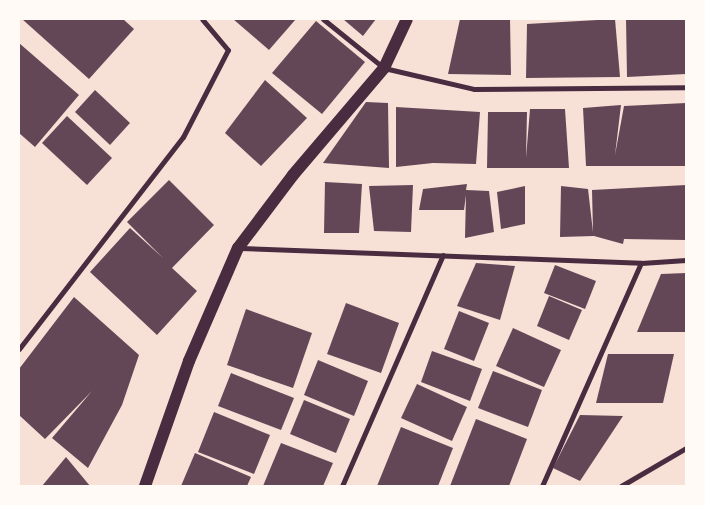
<!DOCTYPE html>
<style>
body{margin:0}
#map{position:relative;width:705px;height:505px;overflow:hidden;background:#f7e1d7;font-family:"Noto Serif",serif}
div>[style]{position:absolute}
[style*='--x']{left:calc(var(--x)*1px);top:calc(var(--y)*1px);width:calc(var(--w)*1px);rotate:calc(var(--a)*1deg)}
.building>*{inset:0;background:#644757}
.minor>*{height:5px;margin:-2.5px;padding:0 2.5px;transform-origin:2.5px;border-radius:2.5px;background:#4a2c40}
.primary>*{height:12px;margin:-6px;padding:0 6px;transform-origin:6px;border-radius:6px;background:#4a2c40}
span{translate:-50% -50%;white-space:nowrap;text-align:center;line-height:1.15;-webkit-text-stroke:5px #fffaf5;paint-order:stroke}
.frame{position:absolute;inset:0;border:20px solid #fffaf5;pointer-events:none}
</style>
<div id="map">
<div class="building">
<div style="clip-path:polygon(22px 19px,123px 19px,134px 29px,89px 79px)"></div>
<div style="clip-path:polygon(233px 19px,296px 19px,269px 50px)"></div>
<div style="clip-path:polygon(343px 19px,376px 19px,363px 36px)"></div>
<div style="clip-path:polygon(460px 19px,510px 19px,511px 75px,448px 74px)"></div>
<div style="clip-path:polygon(615px 19px,620px 77px,526px 78px,527px 24px)"></div>
<div style="clip-path:polygon(626px 19px,686px 19px,686px 74px,627px 77px)"></div>
<div style="clip-path:polygon(316px 21px,365px 62px,322px 114px,272px 73px)"></div>
<div style="clip-path:polygon(19px 43px,79px 95px,35px 147px,19px 133px)"></div>
<div style="clip-path:polygon(265px 80px,307px 118px,261px 166px,225px 133px)"></div>
<div style="clip-path:polygon(95px 90px,130px 123px,110px 145px,75px 112px)"></div>
<div style="clip-path:polygon(366px 102px,388px 103px,389px 168px,323px 163px)"></div>
<div style="clip-path:polygon(686px 103px,686px 166px,586px 166px,583px 108px,621px 105px,615px 155px,624px 106px)"></div>
<div style="clip-path:polygon(396px 107px,480px 112px,476px 164px,433px 163px,396px 167px)"></div>
<div style="clip-path:polygon(530px 109px,565px 109px,569px 168px,487px 168px,488px 112px,527px 112px,526px 158px)"></div>
<div style="clip-path:polygon(67px 116px,112px 158px,87px 185px,42px 143px)"></div>
<div style="clip-path:polygon(169px 180px,214px 225px,172px 268px,197px 291px,157px 335px,90px 272px,130px 228px,163px 258px,127px 222px)"></div>
<div style="clip-path:polygon(325px 182px,362px 184px,359px 233px,324px 233px)"></div>
<div style="clip-path:polygon(467px 184px,466px 190px,489px 191px,494px 232px,465px 238px,466px 195px,464px 210px,419px 210px,423px 189px)"></div>
<div style="clip-path:polygon(413px 185px,411px 232px,374px 231px,369px 186px)"></div>
<div style="clip-path:polygon(686px 185px,686px 240px,624px 239px,623px 244px,594px 236px,560px 237px,561px 186px,588px 189px,593px 232px,592px 190px)"></div>
<div style="clip-path:polygon(525px 186px,525px 224px,501px 229px,497px 192px)"></div>
<div style="clip-path:polygon(476px 263px,515px 266px,500px 320px,457px 306px)"></div>
<div style="clip-path:polygon(555px 265px,596px 281px,585px 309px,544px 293px)"></div>
<div style="clip-path:polygon(686px 273px,686px 332px,637px 332px,661px 274px)"></div>
<div style="clip-path:polygon(549px 296px,582px 310px,569px 340px,537px 326px)"></div>
<div style="clip-path:polygon(74px 297px,139px 355px,122px 405px,88px 468px,52px 438px,92px 391px,45px 439px,19px 415px,19px 369px)"></div>
<div style="clip-path:polygon(346px 303px,399px 323px,381px 373px,327px 354px)"></div>
<div style="clip-path:polygon(246px 309px,312px 333px,293px 388px,227px 365px)"></div>
<div style="clip-path:polygon(459px 311px,489px 323px,474px 361px,444px 349px)"></div>
<div style="clip-path:polygon(513px 328px,561px 350px,544px 387px,496px 366px)"></div>
<div style="clip-path:polygon(432px 351px,482px 369px,470px 401px,421px 382px)"></div>
<div style="clip-path:polygon(608px 354px,674px 354px,663px 403px,596px 403px)"></div>
<div style="clip-path:polygon(318px 360px,368px 381px,354px 416px,304px 395px)"></div>
<div style="clip-path:polygon(493px 371px,542px 390px,528px 427px,478px 408px)"></div>
<div style="clip-path:polygon(231px 373px,294px 398px,281px 430px,218px 406px)"></div>
<div style="clip-path:polygon(417px 384px,467px 407px,452px 441px,401px 418px)"></div>
<div style="clip-path:polygon(304px 400px,350px 419px,336px 453px,290px 434px)"></div>
<div style="clip-path:polygon(214px 412px,270px 435px,254px 474px,198px 452px)"></div>
<div style="clip-path:polygon(580px 415px,623px 416px,580px 481px,553px 468px)"></div>
<div style="clip-path:polygon(476px 419px,527px 439px,509px 486px,450px 486px)"></div>
<div style="clip-path:polygon(401px 427px,453px 448px,438px 486px,377px 486px)"></div>
<div style="clip-path:polygon(281px 443px,333px 463px,323px 486px,263px 486px)"></div>
<div style="clip-path:polygon(195px 453px,251px 477px,247px 486px,181px 486px)"></div>
<div style="clip-path:polygon(66px 457px,90px 486px,42px 486px)"></div>
</div>
<div class="minor">
<div style="--x:323;--y:19;--w:78;--a:38.8"></div>
<div style="--x:384;--y:68;--w:92;--a:13.1"></div>
<div style="--x:474;--y:89;--w:212;--a:-0.5"></div>
<div style="--x:240;--y:248;--w:401;--a:2.1"></div>
<div style="--x:641;--y:263;--w:45;--a:-3.8"></div>
<div style="--x:19;--y:349;--w:268;--a:-52.3"></div>
<div style="--x:183;--y:137;--w:98;--a:-62.7"></div>
<div style="--x:228;--y:50;--w:40;--a:-130"></div>
<div style="--x:342;--y:486;--w:252;--a:-66.4"></div>
<div style="--x:542;--y:486;--w:244;--a:-66.1"></div>
<div style="--x:621;--y:486;--w:75;--a:-30.3"></div>
</div>
<div class="primary">
<div style="--x:145;--y:486;--w:133;--a:-70.6"></div>
<div style="--x:189;--y:361;--w:123;--a:-66.6"></div>
<div style="--x:238;--y:248;--w:91;--a:-53"></div>
<div style="--x:293;--y:175;--w:140;--a:-49.6"></div>
<div style="--x:384;--y:68;--w:54;--a:-64.9"></div>
</div>
<div class="frame"></div>
</div>
